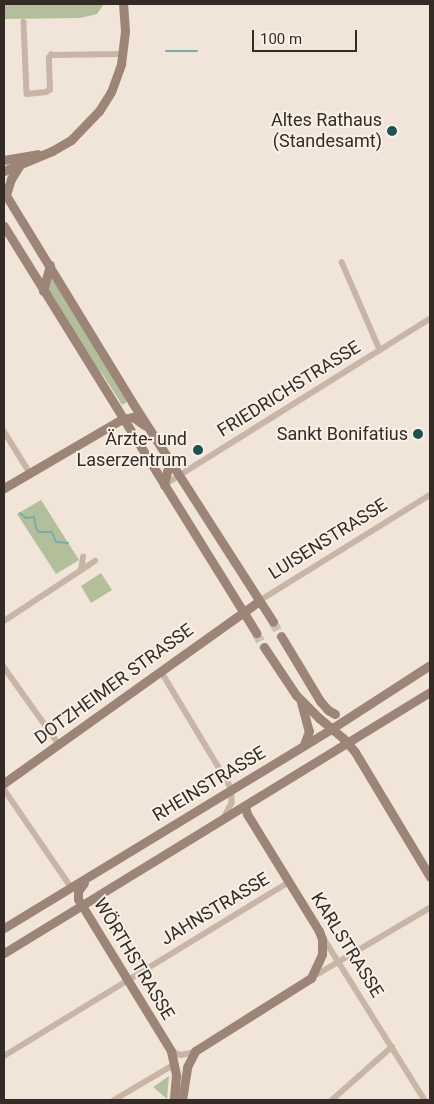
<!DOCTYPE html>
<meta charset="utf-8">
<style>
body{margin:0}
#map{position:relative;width:434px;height:1104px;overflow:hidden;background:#f1e5d9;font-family:Roboto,sans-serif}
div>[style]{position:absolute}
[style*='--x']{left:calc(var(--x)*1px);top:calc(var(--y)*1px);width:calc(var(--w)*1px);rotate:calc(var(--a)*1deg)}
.green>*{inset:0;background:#b3bf9a}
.stream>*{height:2px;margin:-1px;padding:0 1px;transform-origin:1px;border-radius:1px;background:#79acad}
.secondary-tunnel>*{height:9px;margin-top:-4.5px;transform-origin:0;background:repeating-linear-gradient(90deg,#cbc0b5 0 9px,transparent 0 13.5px)}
.street>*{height:5.5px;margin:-2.75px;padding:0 2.75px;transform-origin:2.75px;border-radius:2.75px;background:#c8b5a6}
.secondary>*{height:9px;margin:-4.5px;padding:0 4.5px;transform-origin:4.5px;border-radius:4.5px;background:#9c8477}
.dots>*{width:14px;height:14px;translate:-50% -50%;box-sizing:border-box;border:2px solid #f9f0e6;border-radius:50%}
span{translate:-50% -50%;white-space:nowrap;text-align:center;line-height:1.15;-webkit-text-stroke:4px #f9f0e6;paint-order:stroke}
.poi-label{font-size:18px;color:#342b27}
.right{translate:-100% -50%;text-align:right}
.street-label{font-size:18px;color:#342b27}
.frame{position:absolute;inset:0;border:5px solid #342b27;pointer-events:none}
.scale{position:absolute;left:252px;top:30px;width:105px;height:22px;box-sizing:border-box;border:2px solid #342b27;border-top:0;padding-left:6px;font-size:15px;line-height:18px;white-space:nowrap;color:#342b27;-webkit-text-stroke:4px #f9f0e6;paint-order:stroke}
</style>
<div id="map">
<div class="green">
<div style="clip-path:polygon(4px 4px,104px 4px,97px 14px,80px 18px,4px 19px)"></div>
<div style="clip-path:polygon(49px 274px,129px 401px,122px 405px,103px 375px,91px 362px,40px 279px)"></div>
<div style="clip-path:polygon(41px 500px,79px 560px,56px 574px,17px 514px)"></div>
<div style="clip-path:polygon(101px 573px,112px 590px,91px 603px,81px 586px)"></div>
<div style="clip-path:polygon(169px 1076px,167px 1099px,153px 1087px)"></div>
</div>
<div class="stream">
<div style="--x:166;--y:51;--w:31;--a:0"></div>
<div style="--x:20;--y:513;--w:8;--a:40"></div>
<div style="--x:26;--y:518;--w:8;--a:-7"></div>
<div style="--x:34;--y:517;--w:11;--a:80"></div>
<div style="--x:36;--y:528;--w:5;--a:53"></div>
<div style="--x:39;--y:532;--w:13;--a:0"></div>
<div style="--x:52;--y:532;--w:11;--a:68"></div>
<div style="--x:56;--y:542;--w:12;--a:5"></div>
</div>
<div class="secondary-tunnel">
<div style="--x:273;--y:622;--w:16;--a:60"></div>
<div style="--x:256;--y:633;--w:16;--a:60"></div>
</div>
<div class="street">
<div style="--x:24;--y:22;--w:72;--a:87.6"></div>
<div style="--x:27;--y:94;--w:19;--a:-6"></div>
<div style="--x:46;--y:92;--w:4;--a:-27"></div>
<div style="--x:50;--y:90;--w:32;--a:-92"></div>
<div style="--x:49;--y:58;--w:4;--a:-56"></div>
<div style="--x:51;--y:55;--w:71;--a:-0.8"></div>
<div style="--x:342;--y:262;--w:96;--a:66.6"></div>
<div style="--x:4;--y:431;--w:49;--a:58.2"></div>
<div style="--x:164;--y:485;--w:314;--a:-32"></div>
<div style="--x:81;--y:570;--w:13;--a:-81"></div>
<div style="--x:259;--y:601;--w:201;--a:-31.8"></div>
<div style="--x:4;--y:621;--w:109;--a:-33.4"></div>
<div style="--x:4;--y:667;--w:95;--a:54.5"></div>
<div style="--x:161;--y:671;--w:138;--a:59"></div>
<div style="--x:232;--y:789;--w:14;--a:90"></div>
<div style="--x:232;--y:803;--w:13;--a:117"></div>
<div style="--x:4;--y:789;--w:119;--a:55.6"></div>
<div style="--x:323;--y:937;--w:192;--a:58"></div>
<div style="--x:311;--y:978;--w:138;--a:-30.5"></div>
<div style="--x:171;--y:1051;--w:11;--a:22"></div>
<div style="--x:181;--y:1055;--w:14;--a:-12"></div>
<div style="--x:4;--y:1056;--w:334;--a:-31.4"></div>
<div style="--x:114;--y:1100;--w:71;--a:-30.5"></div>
<div style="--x:332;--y:1100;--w:80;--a:-41.5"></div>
</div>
<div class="secondary">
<div style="--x:4;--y:160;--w:34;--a:-10"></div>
<div style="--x:4;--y:171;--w:52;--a:-22.6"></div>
<div style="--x:52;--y:151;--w:22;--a:-30"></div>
<div style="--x:71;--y:140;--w:40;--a:-46"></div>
<div style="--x:99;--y:111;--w:22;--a:-58"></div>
<div style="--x:111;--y:92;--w:30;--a:-70"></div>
<div style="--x:121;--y:64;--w:33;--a:-83"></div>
<div style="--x:125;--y:31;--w:27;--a:-94"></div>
<div style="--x:4;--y:192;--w:246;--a:58.6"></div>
<div style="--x:132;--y:402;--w:261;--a:57.3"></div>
<div style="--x:6;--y:195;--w:17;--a:-73"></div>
<div style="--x:11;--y:179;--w:15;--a:-58"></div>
<div style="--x:4;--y:226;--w:479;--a:58.2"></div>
<div style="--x:43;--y:291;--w:27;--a:-75"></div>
<div style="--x:164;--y:485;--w:26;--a:-77"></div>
<div style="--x:4;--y:488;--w:137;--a:-30.3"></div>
<div style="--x:122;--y:419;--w:11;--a:-10"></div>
<div style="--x:133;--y:417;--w:14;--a:36"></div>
<div style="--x:281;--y:636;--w:76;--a:59"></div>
<div style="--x:320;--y:701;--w:12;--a:48"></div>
<div style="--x:328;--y:710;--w:8;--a:30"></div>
<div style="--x:264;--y:647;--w:58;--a:56.3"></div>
<div style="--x:296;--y:695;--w:33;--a:45"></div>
<div style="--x:319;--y:718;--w:31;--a:40"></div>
<div style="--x:343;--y:738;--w:18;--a:49"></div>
<div style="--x:355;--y:752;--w:146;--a:59"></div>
<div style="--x:301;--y:702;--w:30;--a:75"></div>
<div style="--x:309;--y:731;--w:15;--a:110"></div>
<div style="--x:4;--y:783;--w:313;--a:-35.5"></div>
<div style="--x:84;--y:883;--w:10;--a:127"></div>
<div style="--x:78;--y:891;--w:8;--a:90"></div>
<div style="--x:78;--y:899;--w:178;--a:58.5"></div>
<div style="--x:171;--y:1051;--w:25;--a:78"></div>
<div style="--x:176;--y:1075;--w:25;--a:95"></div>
<div style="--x:4;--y:928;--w:383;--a:-31.3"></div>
<div style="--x:331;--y:729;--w:118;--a:-32.9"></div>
<div style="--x:4;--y:953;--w:500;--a:-31.5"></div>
<div style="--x:182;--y:1100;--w:33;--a:-81"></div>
<div style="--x:187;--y:1067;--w:18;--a:-63"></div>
<div style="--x:195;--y:1051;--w:137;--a:-32.2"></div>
<div style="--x:311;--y:978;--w:26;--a:-65"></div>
<div style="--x:322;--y:954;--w:15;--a:-90"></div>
<div style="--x:322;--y:939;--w:9;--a:-111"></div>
<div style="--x:319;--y:931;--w:137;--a:-121.6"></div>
<div style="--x:247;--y:814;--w:8;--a:-104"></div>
</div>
<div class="dots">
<div style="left:392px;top:131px;background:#1d5255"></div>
<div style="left:418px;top:434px;background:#1d5255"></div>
<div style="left:198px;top:450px;background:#1d5255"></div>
</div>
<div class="poi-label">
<span class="right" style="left:382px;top:131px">Altes Rathaus<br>(Standesamt)</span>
<span class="right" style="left:408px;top:434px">Sankt Bonifatius</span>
<span class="right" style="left:187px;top:450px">Ärzte- und<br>Laserzentrum</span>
</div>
<div class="street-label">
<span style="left:289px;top:389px;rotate:-32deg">FRIEDRICHSTRASSE</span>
<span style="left:328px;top:539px;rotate:-32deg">LUISENSTRASSE</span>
<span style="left:114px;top:684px;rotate:-36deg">DOTZHEIMER STRASSE</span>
<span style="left:209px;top:784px;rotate:-31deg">RHEINSTRASSE</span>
<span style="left:215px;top:909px;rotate:-31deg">JAHNSTRASSE</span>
<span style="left:347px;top:945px;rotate:58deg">KARLSTRASSE</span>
<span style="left:134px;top:959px;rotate:59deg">WÖRTHSTRASSE</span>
</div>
<div class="frame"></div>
<div class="scale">100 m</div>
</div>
